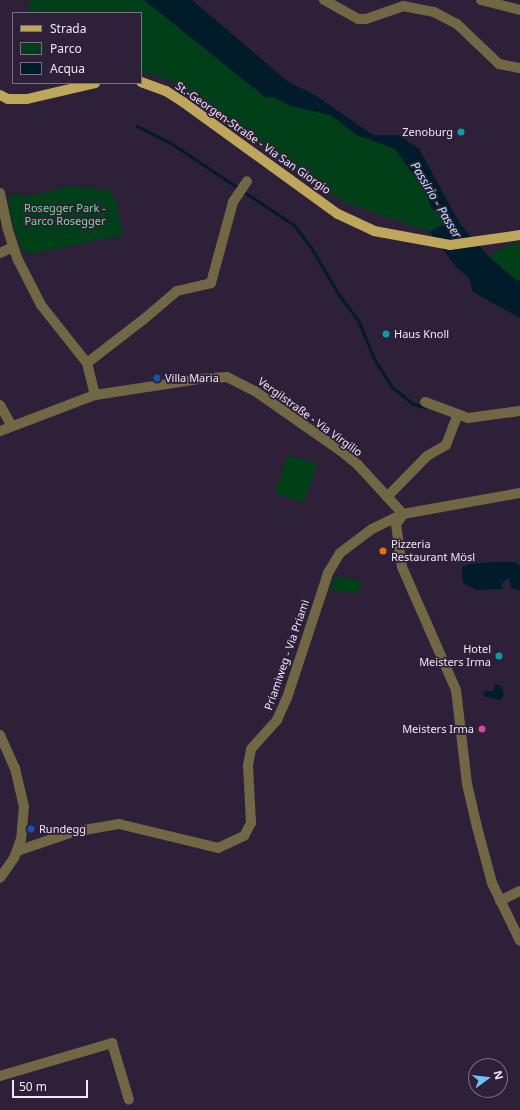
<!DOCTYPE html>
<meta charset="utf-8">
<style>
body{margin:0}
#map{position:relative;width:520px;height:1110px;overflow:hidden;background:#2e2039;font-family:"Noto Sans",sans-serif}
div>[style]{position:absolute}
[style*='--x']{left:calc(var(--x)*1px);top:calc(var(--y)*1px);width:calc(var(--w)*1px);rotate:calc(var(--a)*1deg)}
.green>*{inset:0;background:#003f17}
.water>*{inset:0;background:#001b29}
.stream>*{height:3px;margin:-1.5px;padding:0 1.5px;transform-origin:1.5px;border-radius:1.5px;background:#001b29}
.minor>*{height:10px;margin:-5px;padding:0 5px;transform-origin:5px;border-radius:5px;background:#726744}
.major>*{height:10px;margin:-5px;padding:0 5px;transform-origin:5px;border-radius:5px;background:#bea75b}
.dots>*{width:11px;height:11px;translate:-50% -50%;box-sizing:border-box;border:2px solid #2e2039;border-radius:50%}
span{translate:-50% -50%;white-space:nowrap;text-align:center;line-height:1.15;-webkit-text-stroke:3.5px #2e2039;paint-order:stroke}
.poi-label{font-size:11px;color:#efe6f7}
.right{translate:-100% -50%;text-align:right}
.left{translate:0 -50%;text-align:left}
.street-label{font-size:11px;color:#efe6f7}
.park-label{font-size:11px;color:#76dd8e}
.water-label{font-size:12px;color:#b8e7ff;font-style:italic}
.legend{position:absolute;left:12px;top:12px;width:130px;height:72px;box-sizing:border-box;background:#2e2039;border:1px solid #7b6f85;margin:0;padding:5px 7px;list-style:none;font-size:12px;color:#efe6f7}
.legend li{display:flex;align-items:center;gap:8px;height:20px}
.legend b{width:20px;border:1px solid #7b6f85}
.north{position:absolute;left:468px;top:1058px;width:40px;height:40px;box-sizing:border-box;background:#2e2039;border:1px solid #7b6f85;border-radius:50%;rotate:75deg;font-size:11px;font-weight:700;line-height:16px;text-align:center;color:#efe6f7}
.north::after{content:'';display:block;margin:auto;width:14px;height:18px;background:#72c1f5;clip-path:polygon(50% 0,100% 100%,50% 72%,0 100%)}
.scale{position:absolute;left:12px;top:1080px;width:76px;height:18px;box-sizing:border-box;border:2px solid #efe6f7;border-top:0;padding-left:5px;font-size:12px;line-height:14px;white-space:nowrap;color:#efe6f7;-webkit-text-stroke:3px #2e2039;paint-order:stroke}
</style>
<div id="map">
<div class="green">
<div style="clip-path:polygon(29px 0,144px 0,265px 97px,275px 97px,291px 106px,330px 115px,357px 135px,395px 148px,426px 192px,432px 209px,442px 212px,447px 226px,439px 226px,430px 232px,346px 203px,286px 165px,182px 86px,150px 73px,141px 73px,141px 13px,29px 13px)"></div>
<div style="clip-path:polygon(70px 186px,109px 190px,116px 200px,123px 235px,31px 254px,22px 250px,12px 222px,8px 197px,19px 193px,22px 197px,39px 194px)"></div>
<div style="clip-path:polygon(520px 243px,520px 281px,516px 280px,488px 256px,509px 245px)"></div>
<div style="clip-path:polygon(288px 455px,317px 464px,304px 503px,275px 493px)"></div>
<div style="clip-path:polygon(335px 576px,361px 581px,359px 593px,330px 590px)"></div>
</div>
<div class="water">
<div style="clip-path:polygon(144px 0,192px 0,287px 81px,315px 95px,373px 135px,399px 135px,419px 149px,460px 224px,488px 256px,516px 280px,520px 281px,520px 318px,473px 292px,469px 278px,456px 267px,430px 232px,439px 226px,447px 226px,442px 212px,432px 209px,426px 192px,395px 149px,357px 135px,330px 115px,291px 106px,275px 98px,265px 97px)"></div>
<div style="clip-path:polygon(492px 562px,516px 562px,520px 566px,520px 590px,511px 588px,509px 578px,502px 583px,502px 589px,477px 590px,463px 583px,462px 567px,470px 564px)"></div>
<div style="clip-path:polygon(495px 684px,501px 686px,503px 691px,504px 695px,500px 700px,486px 697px,483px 694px,485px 691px,493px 691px)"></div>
</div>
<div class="stream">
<div style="--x:137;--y:126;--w:36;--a:27"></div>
<div style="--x:169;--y:142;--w:150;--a:33.6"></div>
<div style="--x:294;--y:225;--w:26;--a:53"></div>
<div style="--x:310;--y:246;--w:57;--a:59.4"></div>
<div style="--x:339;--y:295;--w:34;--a:53"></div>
<div style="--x:359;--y:322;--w:38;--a:68"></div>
<div style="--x:373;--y:357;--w:36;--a:58"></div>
<div style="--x:392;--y:387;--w:27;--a:39"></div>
<div style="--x:413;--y:404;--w:13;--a:13"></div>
</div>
<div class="minor">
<div style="--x:324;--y:0;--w:39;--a:29"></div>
<div style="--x:358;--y:19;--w:8;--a:0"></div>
<div style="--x:366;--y:19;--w:39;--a:-19"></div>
<div style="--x:403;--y:6;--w:32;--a:11"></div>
<div style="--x:434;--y:12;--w:26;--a:28"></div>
<div style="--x:457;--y:24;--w:58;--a:43.6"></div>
<div style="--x:499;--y:64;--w:21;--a:11"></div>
<div style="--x:481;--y:0;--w:40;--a:14.4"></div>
<div style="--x:0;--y:193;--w:35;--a:78"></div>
<div style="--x:7;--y:227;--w:35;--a:72"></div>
<div style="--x:18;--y:260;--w:51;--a:62.9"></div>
<div style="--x:41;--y:305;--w:74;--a:51.6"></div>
<div style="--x:87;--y:363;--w:33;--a:76"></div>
<div style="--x:0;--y:253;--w:14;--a:-25"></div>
<div style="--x:87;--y:363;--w:72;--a:-37.7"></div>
<div style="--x:144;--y:319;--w:43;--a:-40.3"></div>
<div style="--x:177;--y:291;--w:35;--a:-13"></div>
<div style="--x:211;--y:283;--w:84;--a:-74.8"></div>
<div style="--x:233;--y:202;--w:25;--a:-56"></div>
<div style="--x:425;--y:402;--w:46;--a:20.4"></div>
<div style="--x:468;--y:418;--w:52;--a:-7.7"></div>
<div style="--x:0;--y:405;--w:23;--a:61"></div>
<div style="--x:0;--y:431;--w:102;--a:-20.8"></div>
<div style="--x:95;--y:395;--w:105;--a:-8.7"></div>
<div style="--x:199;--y:379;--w:28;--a:-4"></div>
<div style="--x:227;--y:377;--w:31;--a:27"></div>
<div style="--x:255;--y:391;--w:105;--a:34.9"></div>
<div style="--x:341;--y:451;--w:22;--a:39"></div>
<div style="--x:358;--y:465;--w:67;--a:47.4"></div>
<div style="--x:387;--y:497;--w:57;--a:-45.7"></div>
<div style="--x:427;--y:456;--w:22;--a:-30"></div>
<div style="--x:446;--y:445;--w:33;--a:-69"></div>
<div style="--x:403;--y:515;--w:11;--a:128"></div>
<div style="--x:396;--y:524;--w:43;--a:82.1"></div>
<div style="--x:402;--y:567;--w:134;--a:66.3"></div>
<div style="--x:456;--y:690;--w:95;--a:83.3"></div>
<div style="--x:467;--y:784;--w:44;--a:76.9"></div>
<div style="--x:477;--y:827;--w:58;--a:75"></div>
<div style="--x:492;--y:883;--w:64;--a:64.2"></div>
<div style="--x:0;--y:735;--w:36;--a:66"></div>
<div style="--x:15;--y:768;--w:39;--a:77"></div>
<div style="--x:24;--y:806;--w:33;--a:95"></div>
<div style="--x:21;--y:839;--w:20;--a:110"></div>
<div style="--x:14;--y:858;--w:24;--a:125"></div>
<div style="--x:17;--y:851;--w:59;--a:-18.7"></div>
<div style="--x:73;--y:832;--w:47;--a:-9.9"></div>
<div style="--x:119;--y:824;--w:102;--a:13.6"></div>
<div style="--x:218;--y:848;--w:29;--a:-25"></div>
<div style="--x:244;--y:836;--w:15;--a:-62"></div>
<div style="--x:251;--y:823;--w:58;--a:-93"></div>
<div style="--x:248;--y:765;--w:16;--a:-79"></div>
<div style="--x:251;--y:749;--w:39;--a:-48"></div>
<div style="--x:277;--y:720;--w:24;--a:-66"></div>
<div style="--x:287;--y:698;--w:132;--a:-71.8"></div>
<div style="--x:328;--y:573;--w:23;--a:-59"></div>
<div style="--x:340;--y:553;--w:40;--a:-37"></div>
<div style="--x:372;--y:529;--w:34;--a:-26"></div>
<div style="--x:403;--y:514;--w:119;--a:-10.2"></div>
<div style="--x:500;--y:901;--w:22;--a:-27"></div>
<div style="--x:0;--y:1076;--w:117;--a:-16.4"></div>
<div style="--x:112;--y:1043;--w:59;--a:73.4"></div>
</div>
<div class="major">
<div style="--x:141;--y:82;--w:27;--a:20"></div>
<div style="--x:166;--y:91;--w:20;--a:33"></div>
<div style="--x:183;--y:102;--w:191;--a:35.9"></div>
<div style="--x:338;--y:214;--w:40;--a:25"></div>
<div style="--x:374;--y:231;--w:77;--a:10.4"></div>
<div style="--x:450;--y:245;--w:71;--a:-8.1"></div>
<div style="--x:0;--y:95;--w:9;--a:27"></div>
<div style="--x:8;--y:99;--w:19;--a:0"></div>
<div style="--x:27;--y:99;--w:70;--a:-13.2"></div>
</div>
<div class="dots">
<div style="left:461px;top:132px;background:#0f9aa8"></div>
<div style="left:386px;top:334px;background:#0f9aa8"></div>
<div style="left:157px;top:378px;background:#1a4fb4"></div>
<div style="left:383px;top:551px;background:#e8710a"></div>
<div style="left:499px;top:656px;background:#0f9aa8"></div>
<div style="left:482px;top:729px;background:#d1479c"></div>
<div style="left:31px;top:829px;background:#1a4fb4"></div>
</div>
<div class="poi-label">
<span class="right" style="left:453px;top:132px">Zenoburg</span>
<span class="left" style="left:394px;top:334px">Haus Knoll</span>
<span class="left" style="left:165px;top:378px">Villa Maria</span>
<span class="left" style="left:391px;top:551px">Pizzeria<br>Restaurant Mösl</span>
<span class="right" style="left:491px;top:656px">Hotel<br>Meisters Irma</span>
<span class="right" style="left:474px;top:729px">Meisters Irma</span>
<span class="left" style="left:39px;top:829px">Rundegg</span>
</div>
<div class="street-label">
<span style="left:253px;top:138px;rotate:35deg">St.-Georgen-Straße - Via San Giorgio</span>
<span style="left:310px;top:417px;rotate:36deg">Vergilstraße - Via Virgilio</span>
<span style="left:287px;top:655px;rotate:-71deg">Priamiweg - Via Priami</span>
</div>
<div class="park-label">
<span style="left:65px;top:215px">Rosegger Park -<br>Parco Rosegger</span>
</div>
<div class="water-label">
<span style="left:436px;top:200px;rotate:59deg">Passirio - Passer</span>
</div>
<ul class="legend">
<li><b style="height:5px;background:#bea75b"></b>Strada</li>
<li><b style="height:11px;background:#003f17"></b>Parco</li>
<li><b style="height:11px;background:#001b29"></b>Acqua</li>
</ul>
<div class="north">N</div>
<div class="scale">50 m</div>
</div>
